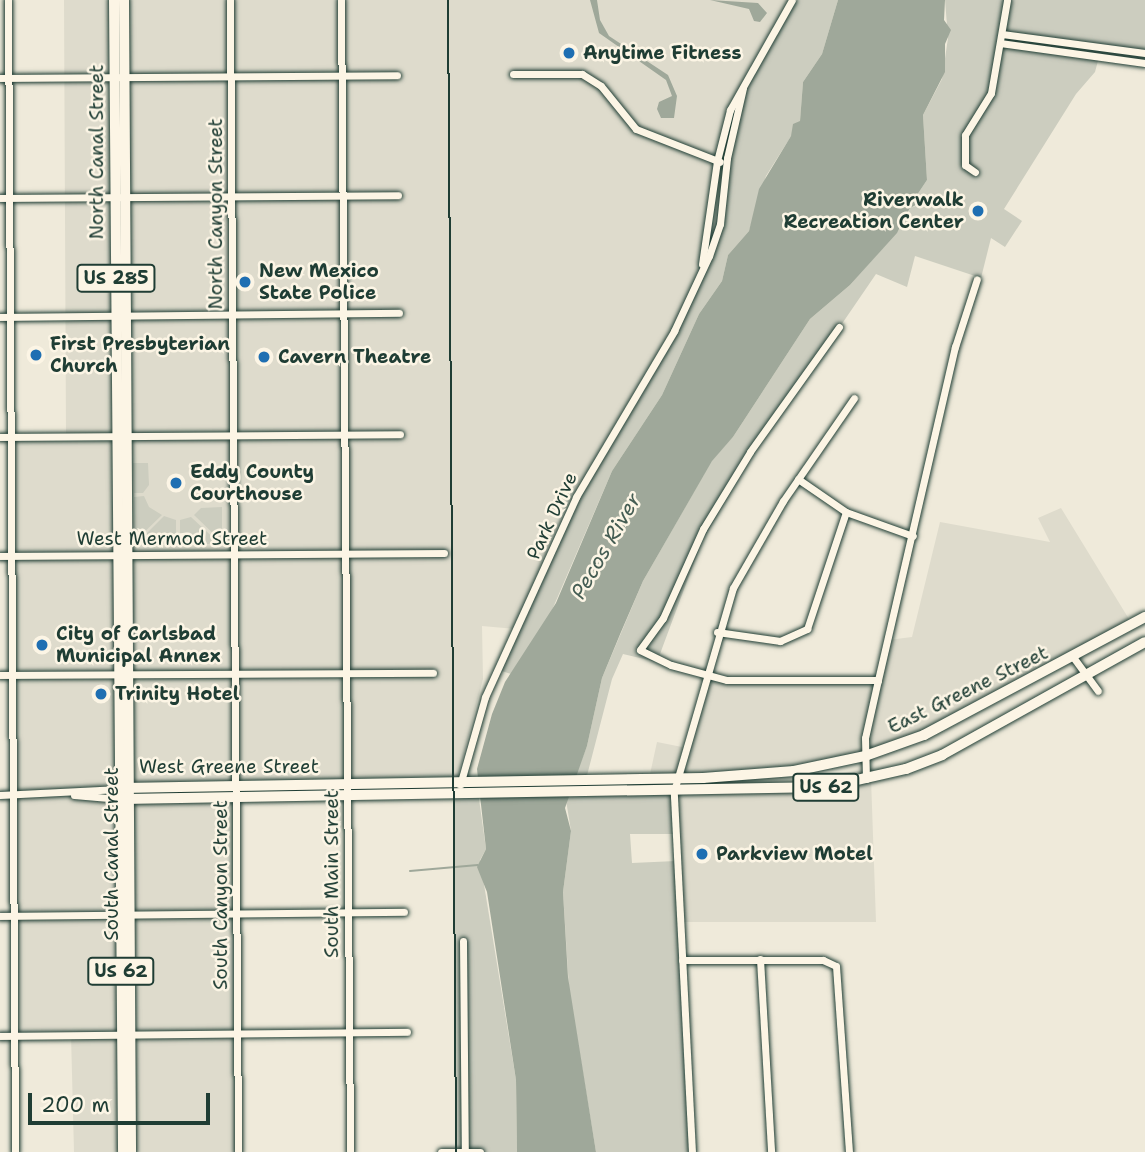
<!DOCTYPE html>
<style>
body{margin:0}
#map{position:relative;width:1145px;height:1152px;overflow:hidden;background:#efeada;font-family:"Shantell Sans",sans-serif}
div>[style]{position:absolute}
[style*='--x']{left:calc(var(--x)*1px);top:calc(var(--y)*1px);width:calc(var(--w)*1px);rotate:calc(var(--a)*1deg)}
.built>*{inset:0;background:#dedbcc}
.green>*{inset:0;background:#cccdbf}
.water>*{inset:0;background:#9fa89a}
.stream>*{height:2px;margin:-1px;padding:0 1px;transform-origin:1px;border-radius:1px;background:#9fa89a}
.roads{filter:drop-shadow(0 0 2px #1f3d34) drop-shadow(0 0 2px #1f3d34)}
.minor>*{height:7px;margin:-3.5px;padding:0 3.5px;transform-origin:3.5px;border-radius:3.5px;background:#fcf5e5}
.highway>*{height:10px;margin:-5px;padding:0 5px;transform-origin:5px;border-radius:5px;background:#fcf5e5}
.rail>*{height:2px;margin:-1px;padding:0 1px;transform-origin:1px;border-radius:1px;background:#1f3d34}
.dots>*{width:19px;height:19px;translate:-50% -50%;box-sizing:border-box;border:4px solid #fcf5e5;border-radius:50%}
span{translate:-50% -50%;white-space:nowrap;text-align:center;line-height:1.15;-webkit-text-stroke:5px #fcf5e5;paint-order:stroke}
.shield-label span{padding:2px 5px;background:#fcf5e5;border:2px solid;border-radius:5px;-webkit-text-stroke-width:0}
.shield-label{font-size:18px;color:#1f3d34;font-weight:700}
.poi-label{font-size:19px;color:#1f3d34;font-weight:700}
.left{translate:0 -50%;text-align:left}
.right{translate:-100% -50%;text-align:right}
.street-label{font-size:19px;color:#1f3d34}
.water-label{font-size:21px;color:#455d53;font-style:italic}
.scale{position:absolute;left:28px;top:1093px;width:182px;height:32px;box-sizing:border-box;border:4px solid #1f3d34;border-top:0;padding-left:9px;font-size:21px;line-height:24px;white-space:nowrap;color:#1f3d34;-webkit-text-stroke:5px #fcf5e5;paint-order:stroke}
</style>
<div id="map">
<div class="built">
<div style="clip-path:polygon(64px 0,792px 0,730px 110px,702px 265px,692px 292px,516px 629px,482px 626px,483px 679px,457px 780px,236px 785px,238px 1152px,74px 1152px,71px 1035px,15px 1035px,12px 437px,66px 436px)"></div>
<div style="clip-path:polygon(1061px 508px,1132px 624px,954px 721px,819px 767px,649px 779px,657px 742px,687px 748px,706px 674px,727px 680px,878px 680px,888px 640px,912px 637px,940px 522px,1050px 542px,1038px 518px)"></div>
<div style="clip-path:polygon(871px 778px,876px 922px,680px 922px,674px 791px,756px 791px)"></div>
</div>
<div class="green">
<div style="clip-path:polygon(792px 0,838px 0,822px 54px,803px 82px,800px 122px,766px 176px,749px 231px,728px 255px,722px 281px,699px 314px,662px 395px,612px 471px,549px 617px,511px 674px,496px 669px,564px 526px,666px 346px,709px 256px,743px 88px)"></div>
<div style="clip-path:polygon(945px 0,1145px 0,1145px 63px,1099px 57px,1095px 72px,1076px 94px,1004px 209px,1022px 221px,1005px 247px,991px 238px,981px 278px,915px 256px,907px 287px,876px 274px,753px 454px,702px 541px,657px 662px,623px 654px,612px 679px,583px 791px,674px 791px,675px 834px,630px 834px,632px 863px,676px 861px,692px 1152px,596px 1152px,569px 989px,563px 892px,571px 831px,566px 800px,587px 746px,602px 678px,643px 581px,712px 460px,733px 437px,810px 319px,850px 285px,904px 224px,910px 208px,916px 206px,913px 201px,927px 180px,923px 115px,942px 79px,948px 38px)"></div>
<div style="clip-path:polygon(133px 463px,148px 463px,149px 485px,143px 493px,134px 493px)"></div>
<div style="clip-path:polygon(144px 496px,149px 507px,162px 515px,134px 542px,134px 497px)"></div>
<div style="clip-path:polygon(222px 507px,222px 542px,194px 515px,201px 508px)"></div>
<div style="clip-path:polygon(164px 516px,176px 520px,176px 544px,136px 544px)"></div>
<div style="clip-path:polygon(191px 517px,220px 544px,180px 544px,180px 520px)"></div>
<div style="clip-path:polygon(478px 792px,486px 849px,480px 860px,516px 1080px,517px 1152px,456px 1152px,453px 793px)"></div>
</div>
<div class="water">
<div style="clip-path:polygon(590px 0,597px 0,600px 20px,609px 36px,668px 75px,677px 96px,674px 118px,661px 118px,657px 109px,659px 102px,672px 96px,666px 80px,599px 33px)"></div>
<div style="clip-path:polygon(710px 0,758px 3px,767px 13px,760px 22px,754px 21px,749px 9px)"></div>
<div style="clip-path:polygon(838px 0,945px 0,944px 20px,951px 30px,945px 44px,945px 72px,923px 115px,927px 180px,913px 201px,918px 204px,910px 208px,897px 233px,850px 285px,810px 319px,733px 437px,712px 461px,643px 581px,621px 632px,602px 678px,587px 746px,565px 808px,571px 831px,563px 892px,568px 977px,596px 1152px,517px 1152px,516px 1080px,487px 892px,477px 867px,486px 849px,477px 769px,492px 714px,505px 682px,556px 603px,612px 471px,662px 395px,699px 314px,722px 281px,728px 255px,749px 231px,759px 189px,791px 136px,793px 124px,800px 121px,803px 82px,822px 54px)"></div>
</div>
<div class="stream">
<div style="--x:410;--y:871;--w:68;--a:-5"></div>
</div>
<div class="roads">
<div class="minor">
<div style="--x:8;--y:0;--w:1152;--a:89.65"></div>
<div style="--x:230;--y:0;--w:1152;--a:89.6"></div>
<div style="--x:341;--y:0;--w:1152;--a:89.55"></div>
<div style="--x:1002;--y:34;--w:144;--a:7.6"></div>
<div style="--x:1000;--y:43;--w:146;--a:7.9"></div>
<div style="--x:513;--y:74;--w:69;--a:0"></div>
<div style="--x:582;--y:74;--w:22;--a:32"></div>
<div style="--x:601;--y:86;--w:55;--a:50.9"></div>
<div style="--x:636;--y:129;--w:90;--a:21.4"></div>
<div style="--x:0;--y:78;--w:397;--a:-0.4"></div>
<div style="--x:975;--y:172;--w:12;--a:-145"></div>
<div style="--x:965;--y:165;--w:30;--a:-90"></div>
<div style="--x:965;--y:135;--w:49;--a:-58.2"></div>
<div style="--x:991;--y:93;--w:94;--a:-80.2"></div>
<div style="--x:0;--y:198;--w:398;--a:-0.4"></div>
<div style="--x:702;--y:264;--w:104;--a:-81.7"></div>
<div style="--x:717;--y:161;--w:53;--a:-75.7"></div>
<div style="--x:730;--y:110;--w:126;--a:-60.6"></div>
<div style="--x:0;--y:317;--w:399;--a:-0.6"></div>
<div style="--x:839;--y:327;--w:153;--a:125.5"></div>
<div style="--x:750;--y:452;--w:90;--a:121.4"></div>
<div style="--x:703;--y:529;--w:98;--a:114.2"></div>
<div style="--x:663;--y:618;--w:39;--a:126"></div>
<div style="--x:640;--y:650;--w:34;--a:26"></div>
<div style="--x:671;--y:665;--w:58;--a:15"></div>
<div style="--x:727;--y:680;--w:151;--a:0"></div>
<div style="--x:0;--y:437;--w:400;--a:-0.4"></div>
<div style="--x:798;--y:479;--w:58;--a:34.5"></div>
<div style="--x:846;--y:512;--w:71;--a:19.7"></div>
<div style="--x:0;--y:556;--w:444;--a:-0.4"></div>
<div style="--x:717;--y:632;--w:64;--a:8.1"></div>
<div style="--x:780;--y:641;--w:30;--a:-24"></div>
<div style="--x:807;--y:629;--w:123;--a:-71.6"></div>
<div style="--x:1073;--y:657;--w:42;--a:53.7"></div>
<div style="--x:0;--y:675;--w:433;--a:-0.3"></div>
<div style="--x:866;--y:779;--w:41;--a:-91.4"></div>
<div style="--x:865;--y:738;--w:59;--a:-77.4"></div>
<div style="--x:878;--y:680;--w:342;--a:-77"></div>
<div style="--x:955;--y:347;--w:71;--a:-72.1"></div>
<div style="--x:460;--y:785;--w:91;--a:-74.1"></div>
<div style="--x:485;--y:697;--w:220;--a:-65.5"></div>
<div style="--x:576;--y:497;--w:193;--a:-59.4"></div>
<div style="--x:674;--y:331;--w:83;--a:-65"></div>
<div style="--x:709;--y:256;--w:34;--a:-71"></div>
<div style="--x:720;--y:224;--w:66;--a:-83.9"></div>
<div style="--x:727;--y:158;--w:72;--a:-77.1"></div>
<div style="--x:0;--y:795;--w:120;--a:-2.9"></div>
<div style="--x:74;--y:795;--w:46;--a:5"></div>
<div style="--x:0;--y:916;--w:404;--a:-0.6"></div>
<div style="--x:463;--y:941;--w:211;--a:89.5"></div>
<div style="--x:760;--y:959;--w:193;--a:86.7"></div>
<div style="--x:682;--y:960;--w:141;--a:0"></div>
<div style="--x:823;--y:960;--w:14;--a:25"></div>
<div style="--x:836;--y:966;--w:186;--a:86"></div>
<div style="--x:0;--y:1036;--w:407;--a:-0.6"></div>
<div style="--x:441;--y:1152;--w:39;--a:0"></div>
<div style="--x:692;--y:1152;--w:361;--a:-92.9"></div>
<div style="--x:674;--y:791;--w:211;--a:-73.8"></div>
<div style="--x:733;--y:588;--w:100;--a:-60.1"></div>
<div style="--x:783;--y:501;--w:125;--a:-55.4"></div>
</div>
<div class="highway">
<div style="--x:114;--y:0;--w:1152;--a:89.55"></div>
<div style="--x:124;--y:0;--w:1152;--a:89.65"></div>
<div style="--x:122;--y:788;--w:581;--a:-0.99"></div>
<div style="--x:703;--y:778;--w:91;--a:-4.4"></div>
<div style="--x:794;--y:771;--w:73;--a:-11.9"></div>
<div style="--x:865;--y:756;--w:63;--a:-19.6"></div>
<div style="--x:924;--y:735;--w:251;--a:-28.1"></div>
<div style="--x:123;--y:799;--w:703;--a:-0.98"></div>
<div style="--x:826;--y:787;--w:82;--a:-12.7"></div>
<div style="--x:906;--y:769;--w:39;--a:-21"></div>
<div style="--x:942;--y:755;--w:232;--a:-29.1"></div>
</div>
</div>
<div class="rail">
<div style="--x:448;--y:0;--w:1152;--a:89.6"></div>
</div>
<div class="dots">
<div style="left:569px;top:53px;background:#1f6fb2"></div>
<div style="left:978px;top:211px;background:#1f6fb2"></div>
<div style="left:245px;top:282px;background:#1f6fb2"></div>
<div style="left:36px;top:355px;background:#1f6fb2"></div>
<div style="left:264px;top:357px;background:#1f6fb2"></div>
<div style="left:176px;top:483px;background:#1f6fb2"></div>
<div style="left:42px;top:645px;background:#1f6fb2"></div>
<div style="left:101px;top:694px;background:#1f6fb2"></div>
<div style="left:702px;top:854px;background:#1f6fb2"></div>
</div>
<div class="shield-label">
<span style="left:116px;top:278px">US 285</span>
<span style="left:826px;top:787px">US 62</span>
<span style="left:121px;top:971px">US 62</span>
</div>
<div class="poi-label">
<span class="left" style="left:583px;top:53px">Anytime Fitness</span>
<span class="right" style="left:964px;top:211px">Riverwalk<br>Recreation Center</span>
<span class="left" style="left:259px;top:282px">New Mexico<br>State Police</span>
<span class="left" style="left:50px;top:355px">First Presbyterian<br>Church</span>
<span class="left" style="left:278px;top:357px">Cavern Theatre</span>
<span class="left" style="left:190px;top:483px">Eddy County<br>Courthouse</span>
<span class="left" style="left:56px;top:645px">City of Carlsbad<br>Municipal Annex</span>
<span class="left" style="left:115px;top:694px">Trinity Hotel</span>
<span class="left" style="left:716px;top:854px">Parkview Motel</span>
</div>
<div class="street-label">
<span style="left:97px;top:152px;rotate:-90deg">North Canal Street</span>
<span style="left:216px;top:214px;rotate:-90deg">North Canyon Street</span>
<span style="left:552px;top:516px;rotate:-65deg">Park Drive</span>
<span style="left:172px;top:539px">West Mermod Street</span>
<span style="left:968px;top:690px;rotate:-26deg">East Greene Street</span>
<span style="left:229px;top:767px">West Greene Street</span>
<span style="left:112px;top:854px;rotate:-90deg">South Canal Street</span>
<span style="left:332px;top:874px;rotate:-90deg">South Main Street</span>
<span style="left:221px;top:895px;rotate:-90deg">South Canyon Street</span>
</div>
<div class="water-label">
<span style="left:606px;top:546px;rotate:-60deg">Pecos River</span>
</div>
<div class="scale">200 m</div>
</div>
